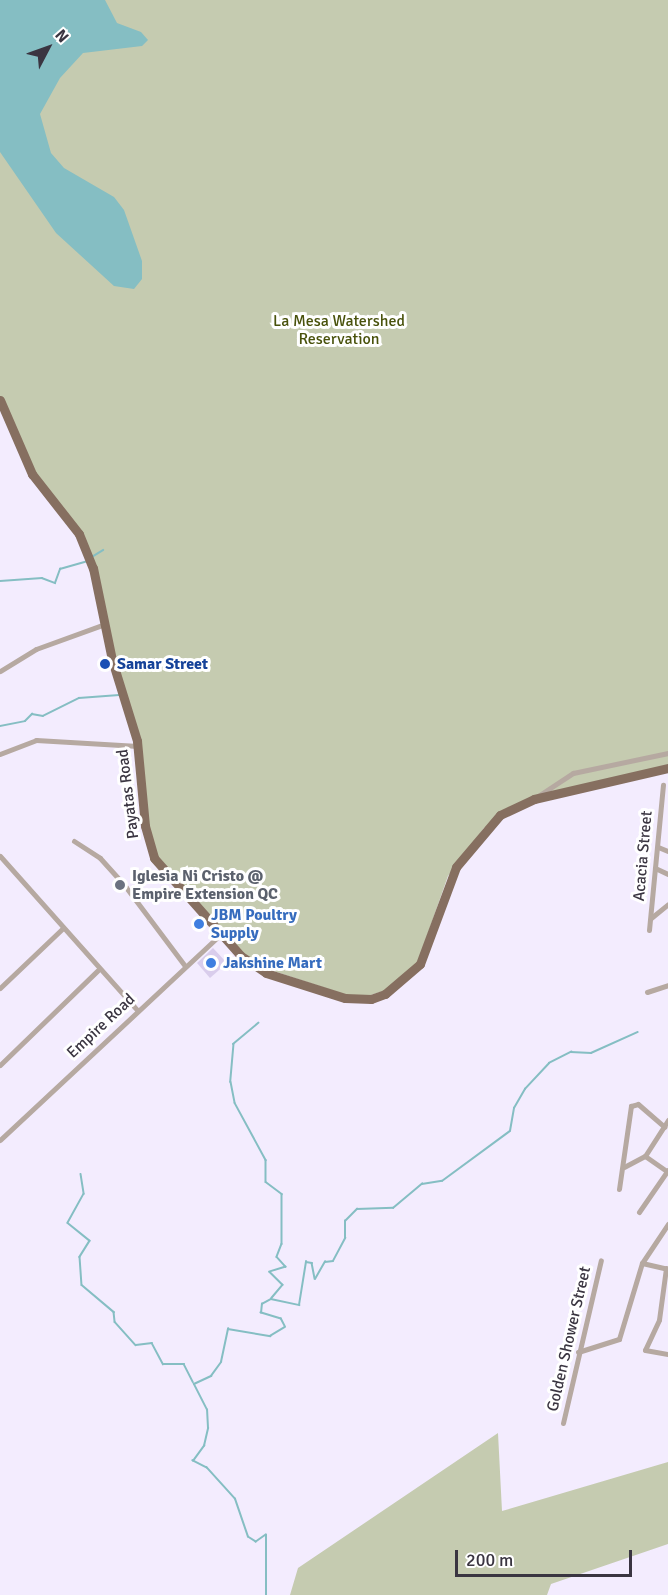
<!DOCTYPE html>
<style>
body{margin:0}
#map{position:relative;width:668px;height:1595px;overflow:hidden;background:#f3ecfe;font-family:Signika,sans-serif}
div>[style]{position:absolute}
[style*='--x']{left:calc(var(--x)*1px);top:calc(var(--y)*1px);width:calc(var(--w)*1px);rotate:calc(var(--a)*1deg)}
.green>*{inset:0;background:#c5cbb0}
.water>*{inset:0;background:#85bec3}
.stream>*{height:1.5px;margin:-0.75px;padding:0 0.75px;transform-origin:0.75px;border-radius:0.75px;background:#85bec3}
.building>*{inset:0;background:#d9cdec}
.street>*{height:5px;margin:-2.5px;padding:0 2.5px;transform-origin:2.5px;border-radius:2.5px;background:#b6a9a1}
.primary>*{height:9px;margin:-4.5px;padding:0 4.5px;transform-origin:4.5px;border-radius:4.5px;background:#866f60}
.dots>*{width:16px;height:16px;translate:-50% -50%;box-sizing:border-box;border:3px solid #fff;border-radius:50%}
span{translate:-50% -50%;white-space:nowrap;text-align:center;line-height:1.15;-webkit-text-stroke:6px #fff;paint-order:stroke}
.park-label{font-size:16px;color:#49520c}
.transit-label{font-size:16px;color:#164399;font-weight:700}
.left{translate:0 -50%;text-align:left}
.street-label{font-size:16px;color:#3a3541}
.worship-label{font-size:16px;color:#5b616d;font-weight:700}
.shop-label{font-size:16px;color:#366cbe;font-weight:700}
.north{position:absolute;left:18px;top:18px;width:60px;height:60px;-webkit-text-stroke:4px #fff;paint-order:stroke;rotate:49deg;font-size:16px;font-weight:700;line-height:24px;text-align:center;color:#3a3541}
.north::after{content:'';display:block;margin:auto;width:21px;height:27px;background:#3a3541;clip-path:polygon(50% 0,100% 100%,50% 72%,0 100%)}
.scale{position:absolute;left:455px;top:1550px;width:177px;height:27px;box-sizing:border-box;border:3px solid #3a3541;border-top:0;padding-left:8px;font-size:18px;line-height:21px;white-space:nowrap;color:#3a3541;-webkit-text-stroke:4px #fff;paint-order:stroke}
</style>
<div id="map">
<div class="green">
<div style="clip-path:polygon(0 0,668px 0,668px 768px,534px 800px,484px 828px,448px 876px,417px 964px,389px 989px,359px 999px,255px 965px,154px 858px,137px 741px,83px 541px,42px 489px,0 400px)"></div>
<div style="clip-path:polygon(498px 1433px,502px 1511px,668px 1462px,668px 1544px,551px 1584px,547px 1595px,290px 1595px,298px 1568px)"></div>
</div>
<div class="water">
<div style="clip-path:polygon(0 0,105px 0,117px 23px,141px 32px,148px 40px,142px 46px,83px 53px,60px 78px,40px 114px,51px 153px,64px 168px,114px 197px,124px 210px,142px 261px,142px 279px,134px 289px,114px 286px,56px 233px,0 152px)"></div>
</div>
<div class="stream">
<div style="--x:92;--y:557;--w:13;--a:-32"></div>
<div style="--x:0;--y:581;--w:42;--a:-4.1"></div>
<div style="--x:42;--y:578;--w:14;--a:21"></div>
<div style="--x:55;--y:583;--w:15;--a:-70"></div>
<div style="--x:60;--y:569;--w:26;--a:-16"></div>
<div style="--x:0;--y:726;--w:25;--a:-11"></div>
<div style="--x:25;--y:721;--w:10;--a:-45"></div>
<div style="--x:32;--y:714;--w:11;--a:10"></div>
<div style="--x:43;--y:716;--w:40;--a:-26.6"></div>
<div style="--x:79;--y:698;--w:40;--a:-4.3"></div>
<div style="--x:259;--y:1023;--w:33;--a:140"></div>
<div style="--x:234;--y:1044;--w:38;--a:95"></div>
<div style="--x:231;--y:1082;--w:21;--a:79"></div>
<div style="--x:235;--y:1103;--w:65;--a:61.5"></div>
<div style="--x:266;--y:1160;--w:22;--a:90"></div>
<div style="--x:266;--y:1182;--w:20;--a:37"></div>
<div style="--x:282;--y:1194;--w:50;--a:90"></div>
<div style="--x:282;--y:1244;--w:14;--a:111"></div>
<div style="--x:277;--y:1257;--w:13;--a:48"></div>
<div style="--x:286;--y:1267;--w:17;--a:163"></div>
<div style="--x:270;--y:1272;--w:18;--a:45"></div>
<div style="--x:283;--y:1285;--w:17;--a:130"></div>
<div style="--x:81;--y:1174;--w:20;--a:81"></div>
<div style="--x:84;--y:1194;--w:33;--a:119"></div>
<div style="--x:68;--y:1223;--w:28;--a:39"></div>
<div style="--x:90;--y:1241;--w:19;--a:122"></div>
<div style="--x:80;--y:1257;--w:28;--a:86"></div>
<div style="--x:82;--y:1285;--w:42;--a:40.2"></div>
<div style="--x:114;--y:1312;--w:10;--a:84"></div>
<div style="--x:115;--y:1322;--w:31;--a:48"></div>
<div style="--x:136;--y:1345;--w:16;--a:-7"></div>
<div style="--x:152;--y:1343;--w:24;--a:62"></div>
<div style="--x:163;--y:1364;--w:21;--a:0"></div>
<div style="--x:184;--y:1364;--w:20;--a:63"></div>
<div style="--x:266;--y:1595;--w:60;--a:-90"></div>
<div style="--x:266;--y:1535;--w:12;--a:145"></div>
<div style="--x:256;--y:1542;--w:9;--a:-148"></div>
<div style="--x:248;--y:1537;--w:40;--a:-108.9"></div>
<div style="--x:235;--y:1499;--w:42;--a:-132.1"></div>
<div style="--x:207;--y:1468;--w:16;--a:-153"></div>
<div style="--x:193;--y:1461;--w:19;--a:-54"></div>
<div style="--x:204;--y:1446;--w:18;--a:-77"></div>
<div style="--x:208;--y:1428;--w:18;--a:-93"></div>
<div style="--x:207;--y:1410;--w:29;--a:-117"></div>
<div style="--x:194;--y:1384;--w:19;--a:-25"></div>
<div style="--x:211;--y:1376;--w:17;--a:-54"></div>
<div style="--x:221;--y:1362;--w:34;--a:-78"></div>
<div style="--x:228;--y:1329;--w:43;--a:9.5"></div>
<div style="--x:270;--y:1336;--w:17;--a:-31"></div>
<div style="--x:285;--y:1327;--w:9;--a:-117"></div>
<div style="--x:281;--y:1319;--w:21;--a:-163"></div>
<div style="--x:261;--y:1313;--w:9;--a:-84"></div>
<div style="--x:262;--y:1304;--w:10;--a:-29"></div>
<div style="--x:271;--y:1299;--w:29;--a:12"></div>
<div style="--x:299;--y:1305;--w:44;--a:-80.8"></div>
<div style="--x:306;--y:1262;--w:6;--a:9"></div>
<div style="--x:312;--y:1263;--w:16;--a:79"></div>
<div style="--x:315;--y:1279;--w:20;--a:-60"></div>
<div style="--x:325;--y:1262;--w:8;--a:-7"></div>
<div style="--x:333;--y:1261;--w:26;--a:-62"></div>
<div style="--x:345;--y:1238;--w:17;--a:-90"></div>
<div style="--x:345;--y:1221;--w:17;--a:-45"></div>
<div style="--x:357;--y:1209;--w:36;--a:-2"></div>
<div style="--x:393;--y:1208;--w:38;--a:-40"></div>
<div style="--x:422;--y:1184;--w:20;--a:-9"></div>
<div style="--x:442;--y:1181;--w:84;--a:-36.3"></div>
<div style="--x:510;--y:1131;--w:23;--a:-80"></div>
<div style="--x:514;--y:1108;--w:22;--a:-60"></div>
<div style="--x:525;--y:1089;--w:35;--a:-47"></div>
<div style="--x:549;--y:1063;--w:25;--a:-27"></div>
<div style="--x:571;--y:1052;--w:20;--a:3"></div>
<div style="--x:591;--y:1053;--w:51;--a:-24.1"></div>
</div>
<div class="building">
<div style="clip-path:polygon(213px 948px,227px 963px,210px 978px,197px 963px)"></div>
</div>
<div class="street">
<div style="--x:0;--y:671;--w:42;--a:-31.4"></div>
<div style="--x:36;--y:649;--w:73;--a:-19.9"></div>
<div style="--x:0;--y:754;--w:39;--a:-21"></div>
<div style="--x:36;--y:740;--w:102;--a:3.4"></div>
<div style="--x:538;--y:796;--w:42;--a:-33.3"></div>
<div style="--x:573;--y:773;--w:97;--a:-11.9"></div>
<div style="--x:74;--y:841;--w:31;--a:33"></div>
<div style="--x:100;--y:858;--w:38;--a:48"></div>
<div style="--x:125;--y:886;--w:100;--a:53.1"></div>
<div style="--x:658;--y:847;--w:11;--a:22"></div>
<div style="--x:0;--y:856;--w:206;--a:48.3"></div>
<div style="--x:655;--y:868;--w:14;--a:25"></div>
<div style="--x:651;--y:918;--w:22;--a:-39"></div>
<div style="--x:649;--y:930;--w:146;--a:-84.5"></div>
<div style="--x:0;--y:988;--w:87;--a:-43.6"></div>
<div style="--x:647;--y:992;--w:22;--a:-18"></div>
<div style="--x:0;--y:1065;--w:136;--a:-44.1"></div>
<div style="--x:0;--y:1140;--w:302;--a:-43"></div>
<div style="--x:645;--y:1156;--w:28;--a:35"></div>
<div style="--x:624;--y:1167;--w:24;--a:-28"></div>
<div style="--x:645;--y:1156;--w:43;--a:-57.4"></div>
<div style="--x:619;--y:1189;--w:84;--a:-81.8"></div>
<div style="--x:631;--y:1106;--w:7;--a:-16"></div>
<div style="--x:638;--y:1104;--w:35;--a:41"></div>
<div style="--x:639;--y:1212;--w:51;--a:-55.4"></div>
<div style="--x:642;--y:1263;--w:27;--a:13"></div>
<div style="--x:666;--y:1268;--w:52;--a:97.7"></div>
<div style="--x:659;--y:1320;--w:33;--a:115"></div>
<div style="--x:645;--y:1350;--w:23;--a:10"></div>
<div style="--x:578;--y:1352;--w:43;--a:-17.6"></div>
<div style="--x:619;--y:1339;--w:79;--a:-73.2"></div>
<div style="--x:642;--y:1263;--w:47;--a:-56.3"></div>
<div style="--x:563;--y:1423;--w:167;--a:-76.9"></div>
</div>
<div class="primary">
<div style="--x:0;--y:400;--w:81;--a:66.6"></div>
<div style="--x:32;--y:474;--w:76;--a:51.9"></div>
<div style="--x:79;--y:534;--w:37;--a:68"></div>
<div style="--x:93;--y:568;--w:94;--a:78.3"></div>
<div style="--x:112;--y:660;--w:85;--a:72.8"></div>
<div style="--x:137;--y:741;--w:85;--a:84.6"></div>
<div style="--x:145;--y:826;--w:33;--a:74"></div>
<div style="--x:154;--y:858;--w:131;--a:48.4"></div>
<div style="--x:241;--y:956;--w:30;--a:34"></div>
<div style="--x:266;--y:973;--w:83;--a:17.6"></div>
<div style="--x:345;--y:998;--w:26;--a:2"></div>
<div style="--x:371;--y:999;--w:15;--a:-20"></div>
<div style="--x:385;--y:994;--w:46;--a:-40.6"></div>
<div style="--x:420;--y:964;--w:103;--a:-69.6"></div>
<div style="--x:456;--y:867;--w:68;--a:-49.8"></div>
<div style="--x:500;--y:815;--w:38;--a:-25"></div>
<div style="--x:534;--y:799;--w:138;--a:-13"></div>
</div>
<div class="dots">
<div style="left:105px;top:664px;background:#1a4fb4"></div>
<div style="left:120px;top:885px;background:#6b7280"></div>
<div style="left:199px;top:924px;background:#3f7fe0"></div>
<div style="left:211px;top:963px;background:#3f7fe0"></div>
</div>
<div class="park-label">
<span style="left:339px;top:330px">La Mesa Watershed<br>Reservation</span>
</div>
<div class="transit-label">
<span class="left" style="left:117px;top:664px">Samar Street</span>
</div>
<div class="street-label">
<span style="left:128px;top:794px;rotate:-97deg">Payatas Road</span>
<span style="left:643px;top:856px;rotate:-85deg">Acacia Street</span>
<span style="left:101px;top:1026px;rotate:-43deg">Empire Road</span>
<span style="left:569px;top:1339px;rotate:-77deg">Golden Shower Street</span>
</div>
<div class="worship-label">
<span class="left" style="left:132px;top:885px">Iglesia Ni Cristo @<br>Empire Extension QC</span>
</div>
<div class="shop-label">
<span class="left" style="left:211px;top:924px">JBM Poultry<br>Supply</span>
<span class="left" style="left:223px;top:963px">Jakshine Mart</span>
</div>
<div class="north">N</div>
<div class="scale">200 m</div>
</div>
